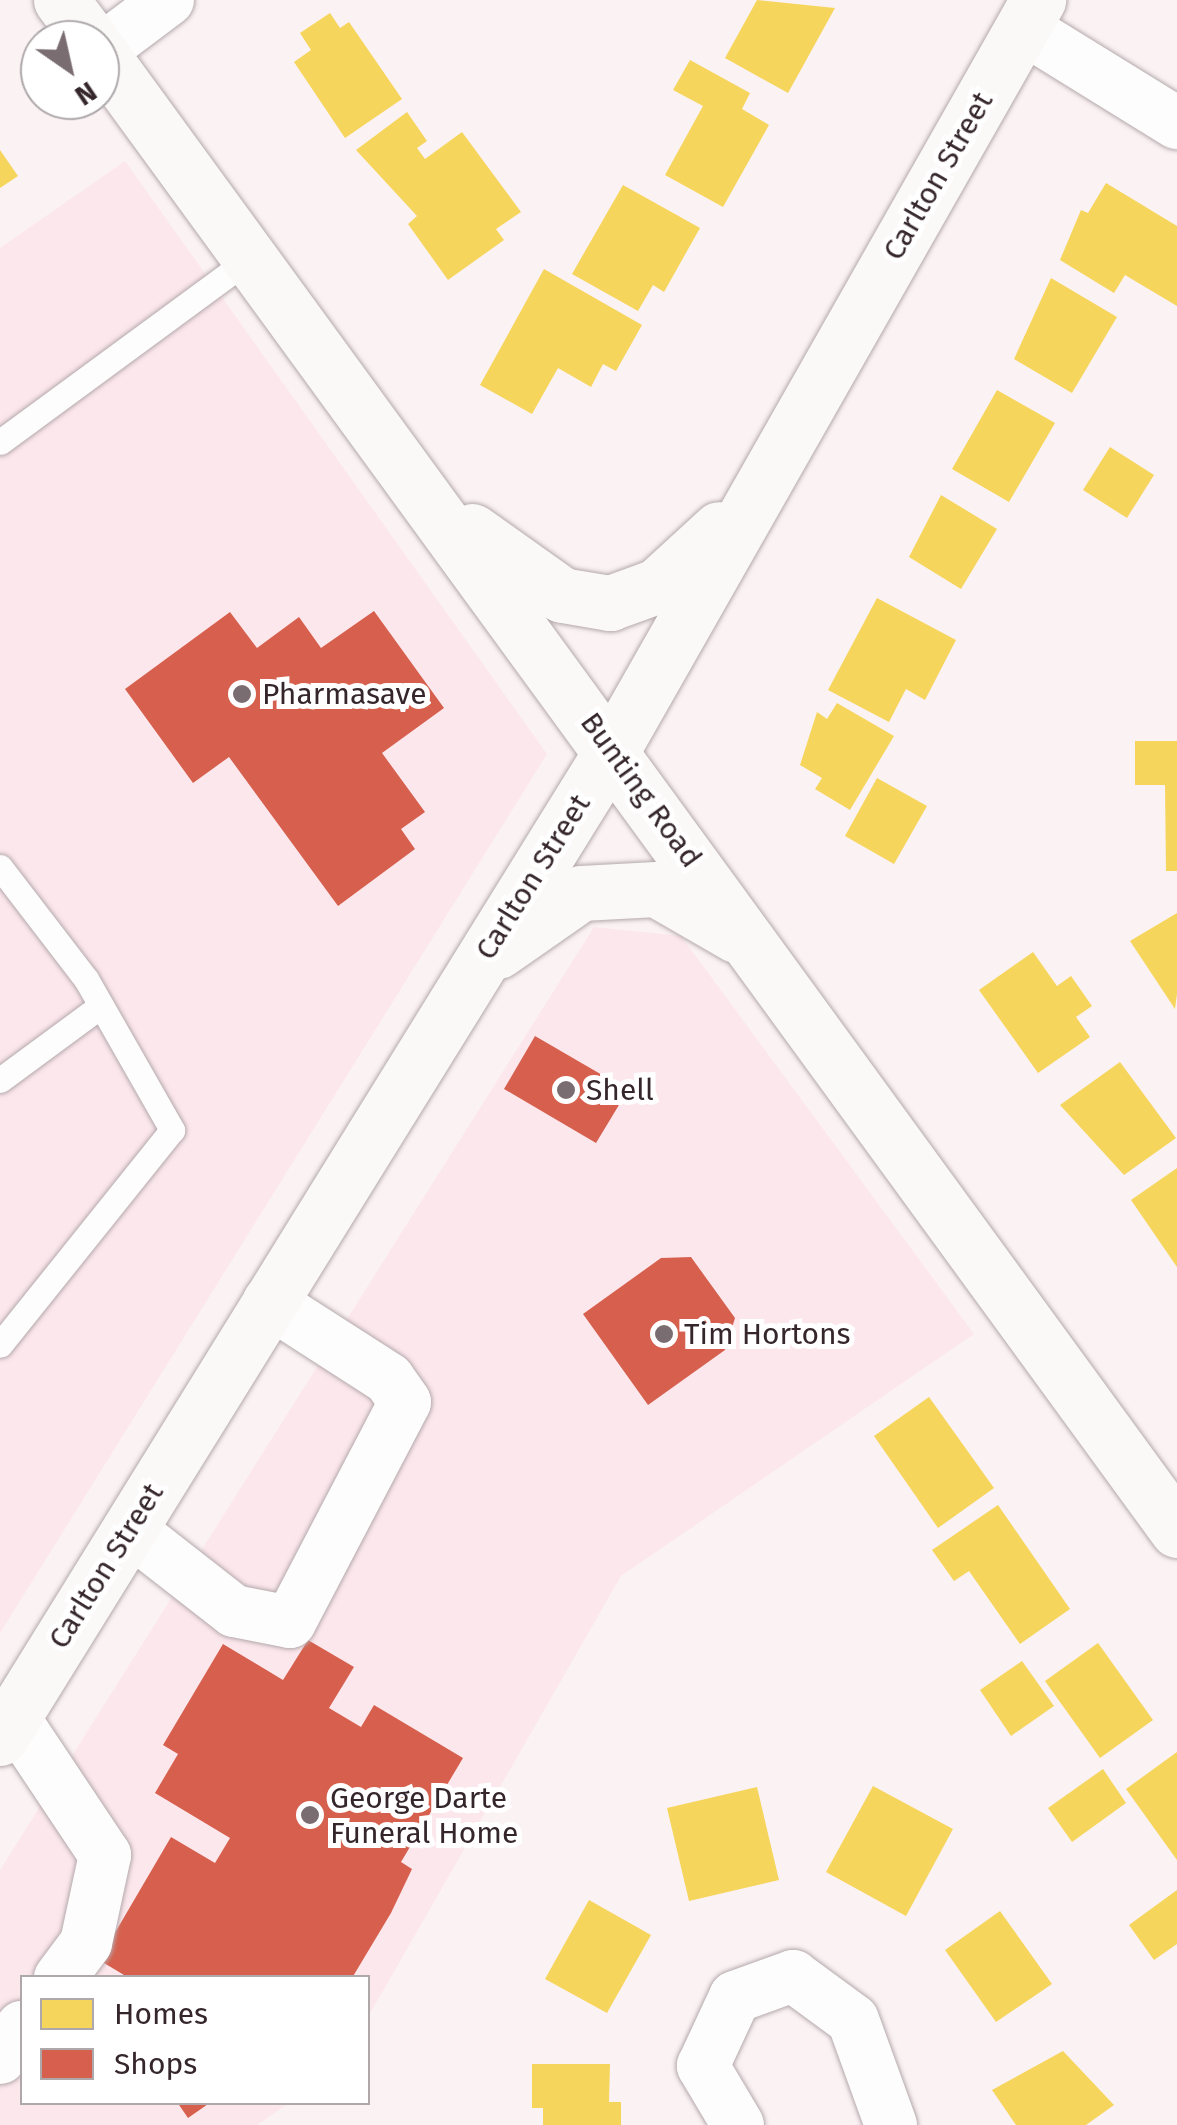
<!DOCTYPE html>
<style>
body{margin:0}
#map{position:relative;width:1177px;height:2125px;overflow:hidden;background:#fbf2f4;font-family:"Fira Sans",sans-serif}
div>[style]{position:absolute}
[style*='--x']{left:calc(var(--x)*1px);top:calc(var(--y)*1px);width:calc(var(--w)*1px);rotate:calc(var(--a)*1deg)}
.built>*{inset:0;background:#fce7ed}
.homes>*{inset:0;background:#f6d55c}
.shops>*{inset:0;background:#d6604d}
.roads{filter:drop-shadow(0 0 2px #b4a9ac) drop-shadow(0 0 2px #b4a9ac)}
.service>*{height:25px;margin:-12.5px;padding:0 12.5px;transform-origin:12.5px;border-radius:12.5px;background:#fefdfd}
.minor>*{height:52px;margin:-26px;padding:0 26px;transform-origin:26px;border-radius:26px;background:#fefdfd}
.secondary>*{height:55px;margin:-27.5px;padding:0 27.5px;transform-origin:27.5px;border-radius:27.5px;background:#fbf8f8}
.dots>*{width:28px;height:28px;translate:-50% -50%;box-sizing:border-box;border:5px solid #fff;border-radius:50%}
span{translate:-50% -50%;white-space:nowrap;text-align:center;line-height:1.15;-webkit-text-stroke:10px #fff;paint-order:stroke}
.street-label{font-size:30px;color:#35262b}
.poi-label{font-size:30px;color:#35262b}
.left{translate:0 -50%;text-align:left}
.legend{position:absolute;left:20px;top:1975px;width:350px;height:130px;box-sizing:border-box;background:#fff;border:2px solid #aea8aa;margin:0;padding:12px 18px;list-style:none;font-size:30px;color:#35262b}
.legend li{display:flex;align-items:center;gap:20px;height:50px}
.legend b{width:50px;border:2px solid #aea8aa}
.north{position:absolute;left:20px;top:20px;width:100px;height:100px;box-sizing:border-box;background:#fff;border:2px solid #aea8aa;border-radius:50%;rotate:146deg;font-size:28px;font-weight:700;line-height:40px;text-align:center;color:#35262b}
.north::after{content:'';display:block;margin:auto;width:35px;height:45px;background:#7a6d71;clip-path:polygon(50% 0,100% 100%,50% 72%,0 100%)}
</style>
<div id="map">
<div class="built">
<div style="clip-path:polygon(125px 161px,547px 754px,0 1633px,0 248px)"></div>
<div style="clip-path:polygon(594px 927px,681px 936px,974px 1334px,621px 1576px,368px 2017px,368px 1978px,22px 1978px,22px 2102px,289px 2103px,257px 2125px,0 2125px,0 1870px)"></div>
</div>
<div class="homes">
<div style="clip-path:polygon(757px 0,835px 8px,788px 93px,725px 58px)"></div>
<div style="clip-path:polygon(330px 13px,340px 28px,349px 22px,402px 99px,345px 138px,294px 62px,311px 50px,300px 33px)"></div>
<div style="clip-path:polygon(690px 60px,750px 93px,742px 109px,769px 125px,723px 207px,665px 175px,703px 106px,673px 90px)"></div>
<div style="clip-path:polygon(407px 112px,427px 141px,417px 148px,425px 159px,462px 132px,521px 212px,496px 229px,504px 240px,448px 280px,408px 224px,417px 216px,356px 150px)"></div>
<div style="clip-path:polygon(0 150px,18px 176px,0 188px)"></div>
<div style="clip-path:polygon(1106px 183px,1177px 226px,1177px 306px,1125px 275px,1114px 293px,1060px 260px,1081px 210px,1088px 213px)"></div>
<div style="clip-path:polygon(623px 185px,700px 228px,664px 292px,653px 285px,638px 311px,572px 274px)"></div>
<div style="clip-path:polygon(544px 269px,642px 325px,616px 371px,603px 364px,591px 387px,558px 368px,532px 414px,480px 385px)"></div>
<div style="clip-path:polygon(1051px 278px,1117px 317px,1072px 393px,1014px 359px)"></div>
<div style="clip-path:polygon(997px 390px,1055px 423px,1009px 502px,952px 469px)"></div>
<div style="clip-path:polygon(1110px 447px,1154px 475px,1127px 518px,1083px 490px)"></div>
<div style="clip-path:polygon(941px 495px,997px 529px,961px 589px,909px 557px)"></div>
<div style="clip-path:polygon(877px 598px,956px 640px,925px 700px,906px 689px,889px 722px,828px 690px)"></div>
<div style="clip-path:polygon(837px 703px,894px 736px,850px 810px,815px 789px,822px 778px,800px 765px,817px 712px,827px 719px)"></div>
<div style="clip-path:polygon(1135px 741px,1177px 741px,1177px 871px,1166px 871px,1165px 785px,1135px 785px)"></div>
<div style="clip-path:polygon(877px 778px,927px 806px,894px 864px,845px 836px)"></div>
<div style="clip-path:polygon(1177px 913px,1177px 994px,1175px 1009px,1130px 941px)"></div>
<div style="clip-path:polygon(1033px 952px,1057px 986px,1071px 976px,1092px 1006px,1076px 1017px,1090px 1037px,1038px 1073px,979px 990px)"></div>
<div style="clip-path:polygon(1120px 1062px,1176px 1138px,1124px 1175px,1060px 1105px)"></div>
<div style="clip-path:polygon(1177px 1168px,1177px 1267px,1131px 1200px)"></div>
<div style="clip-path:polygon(929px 1397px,994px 1488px,938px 1528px,874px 1436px)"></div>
<div style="clip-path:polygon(998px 1505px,1070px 1609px,1020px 1644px,969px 1571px,954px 1581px,932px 1550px)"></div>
<div style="clip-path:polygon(1098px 1643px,1153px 1720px,1100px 1758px,1045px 1681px)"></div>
<div style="clip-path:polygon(1022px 1661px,1054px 1706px,1011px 1736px,980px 1690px)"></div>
<div style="clip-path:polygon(1177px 1752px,1177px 1860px,1126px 1789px)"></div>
<div style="clip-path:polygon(1103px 1769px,1126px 1803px,1072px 1842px,1048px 1808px)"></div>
<div style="clip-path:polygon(873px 1786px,953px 1829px,906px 1916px,826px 1872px)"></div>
<div style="clip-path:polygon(757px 1787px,779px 1880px,689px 1901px,667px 1808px)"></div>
<div style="clip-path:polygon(1177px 1890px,1177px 1944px,1154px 1960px,1129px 1925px)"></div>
<div style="clip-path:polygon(589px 1900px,651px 1935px,607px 2013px,545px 1979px)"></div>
<div style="clip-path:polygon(1000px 1911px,1052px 1984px,996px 2022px,945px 1950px)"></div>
<div style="clip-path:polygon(1063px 2051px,1114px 2105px,1086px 2125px,1016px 2125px,992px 2090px)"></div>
<div style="clip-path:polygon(532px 2064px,610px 2064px,609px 2102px,621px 2102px,621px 2125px,543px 2125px,543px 2108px,532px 2108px)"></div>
</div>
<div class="shops">
<div style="clip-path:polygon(374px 611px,444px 708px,382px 753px,425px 812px,401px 829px,415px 849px,338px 906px,229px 757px,193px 783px,125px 689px,230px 612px,257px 648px,299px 617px,321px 648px)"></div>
<div style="clip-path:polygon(535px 1036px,628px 1090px,596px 1143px,504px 1089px)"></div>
<div style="clip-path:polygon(691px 1257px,735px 1318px,725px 1350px,648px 1405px,583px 1314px,661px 1258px)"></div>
<div style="clip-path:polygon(308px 1640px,354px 1667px,329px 1708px,361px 1727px,374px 1705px,463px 1758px,401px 1862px,412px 1869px,391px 1913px,352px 1978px,129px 1978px,99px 1960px,171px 1837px,215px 1863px,230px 1838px,155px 1793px,178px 1754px,163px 1745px,223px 1644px,283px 1680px)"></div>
<div style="clip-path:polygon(177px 2102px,211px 2102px,188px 2118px)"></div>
</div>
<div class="roads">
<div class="service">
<div style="--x:0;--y:442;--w:313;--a:-36.3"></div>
<div style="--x:0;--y:867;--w:141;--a:52.5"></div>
<div style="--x:86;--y:979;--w:174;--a:60.3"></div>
<div style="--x:172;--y:1130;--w:275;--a:128.7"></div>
<div style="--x:0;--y:1080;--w:118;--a:-36.4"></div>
</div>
<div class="minor">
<div style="--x:1023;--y:28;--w:181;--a:31.7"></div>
<div style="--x:100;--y:51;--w:85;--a:-36.9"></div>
<div style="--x:129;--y:1529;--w:133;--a:38"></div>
<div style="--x:234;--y:1611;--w:57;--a:11.1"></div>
<div style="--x:290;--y:1622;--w:248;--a:-62.4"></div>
<div style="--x:405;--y:1402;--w:28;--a:-125"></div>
<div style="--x:389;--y:1379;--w:143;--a:-147.3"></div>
<div style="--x:13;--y:1717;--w:166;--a:56.3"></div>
<div style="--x:105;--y:1855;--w:90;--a:102.2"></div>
<div style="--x:86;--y:1943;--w:44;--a:126.6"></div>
<div style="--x:0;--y:2058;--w:38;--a:-55"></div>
<div style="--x:738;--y:2125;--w:69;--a:-120.7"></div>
<div style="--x:703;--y:2066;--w:76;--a:-65.1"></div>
<div style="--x:735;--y:1997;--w:62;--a:-19.9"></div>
<div style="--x:793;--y:1976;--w:74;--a:36.3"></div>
<div style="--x:853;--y:2020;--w:112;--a:70.1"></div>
</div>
<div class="secondary">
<div style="--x:61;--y:0;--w:50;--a:53.1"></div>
<div style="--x:100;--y:53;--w:1828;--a:53.9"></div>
<div style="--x:472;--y:531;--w:110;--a:35.4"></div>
<div style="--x:562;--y:595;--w:49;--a:9.5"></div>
<div style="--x:610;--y:603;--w:50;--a:-19.9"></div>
<div style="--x:657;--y:586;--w:84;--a:-42.6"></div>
<div style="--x:498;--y:951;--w:101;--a:-34.9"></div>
<div style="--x:581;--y:893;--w:75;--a:-3.1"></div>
<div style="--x:656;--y:889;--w:92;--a:29.9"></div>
<div style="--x:0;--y:1738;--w:1162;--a:-58.22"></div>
<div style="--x:612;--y:750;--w:863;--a:-60.4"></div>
</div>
</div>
<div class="dots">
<div style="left:242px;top:694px;background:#7a6d71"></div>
<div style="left:566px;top:1090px;background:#7a6d71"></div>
<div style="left:664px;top:1334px;background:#7a6d71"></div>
<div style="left:310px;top:1815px;background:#7a6d71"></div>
</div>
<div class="street-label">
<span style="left:938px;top:176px;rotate:-60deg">Carlton Street</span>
<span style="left:641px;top:790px;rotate:54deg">Bunting Road</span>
<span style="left:533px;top:877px;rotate:-58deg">Carlton Street</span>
<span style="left:106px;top:1566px;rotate:-58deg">Carlton Street</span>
</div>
<div class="poi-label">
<span class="left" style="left:262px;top:694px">Pharmasave</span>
<span class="left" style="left:586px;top:1090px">Shell</span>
<span class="left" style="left:684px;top:1334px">Tim Hortons</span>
<span class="left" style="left:330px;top:1815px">George Darte<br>Funeral Home</span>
</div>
<ul class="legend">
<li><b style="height:28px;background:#f6d55c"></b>Homes</li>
<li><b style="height:28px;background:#d6604d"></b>Shops</li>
</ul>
<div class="north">N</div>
</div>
